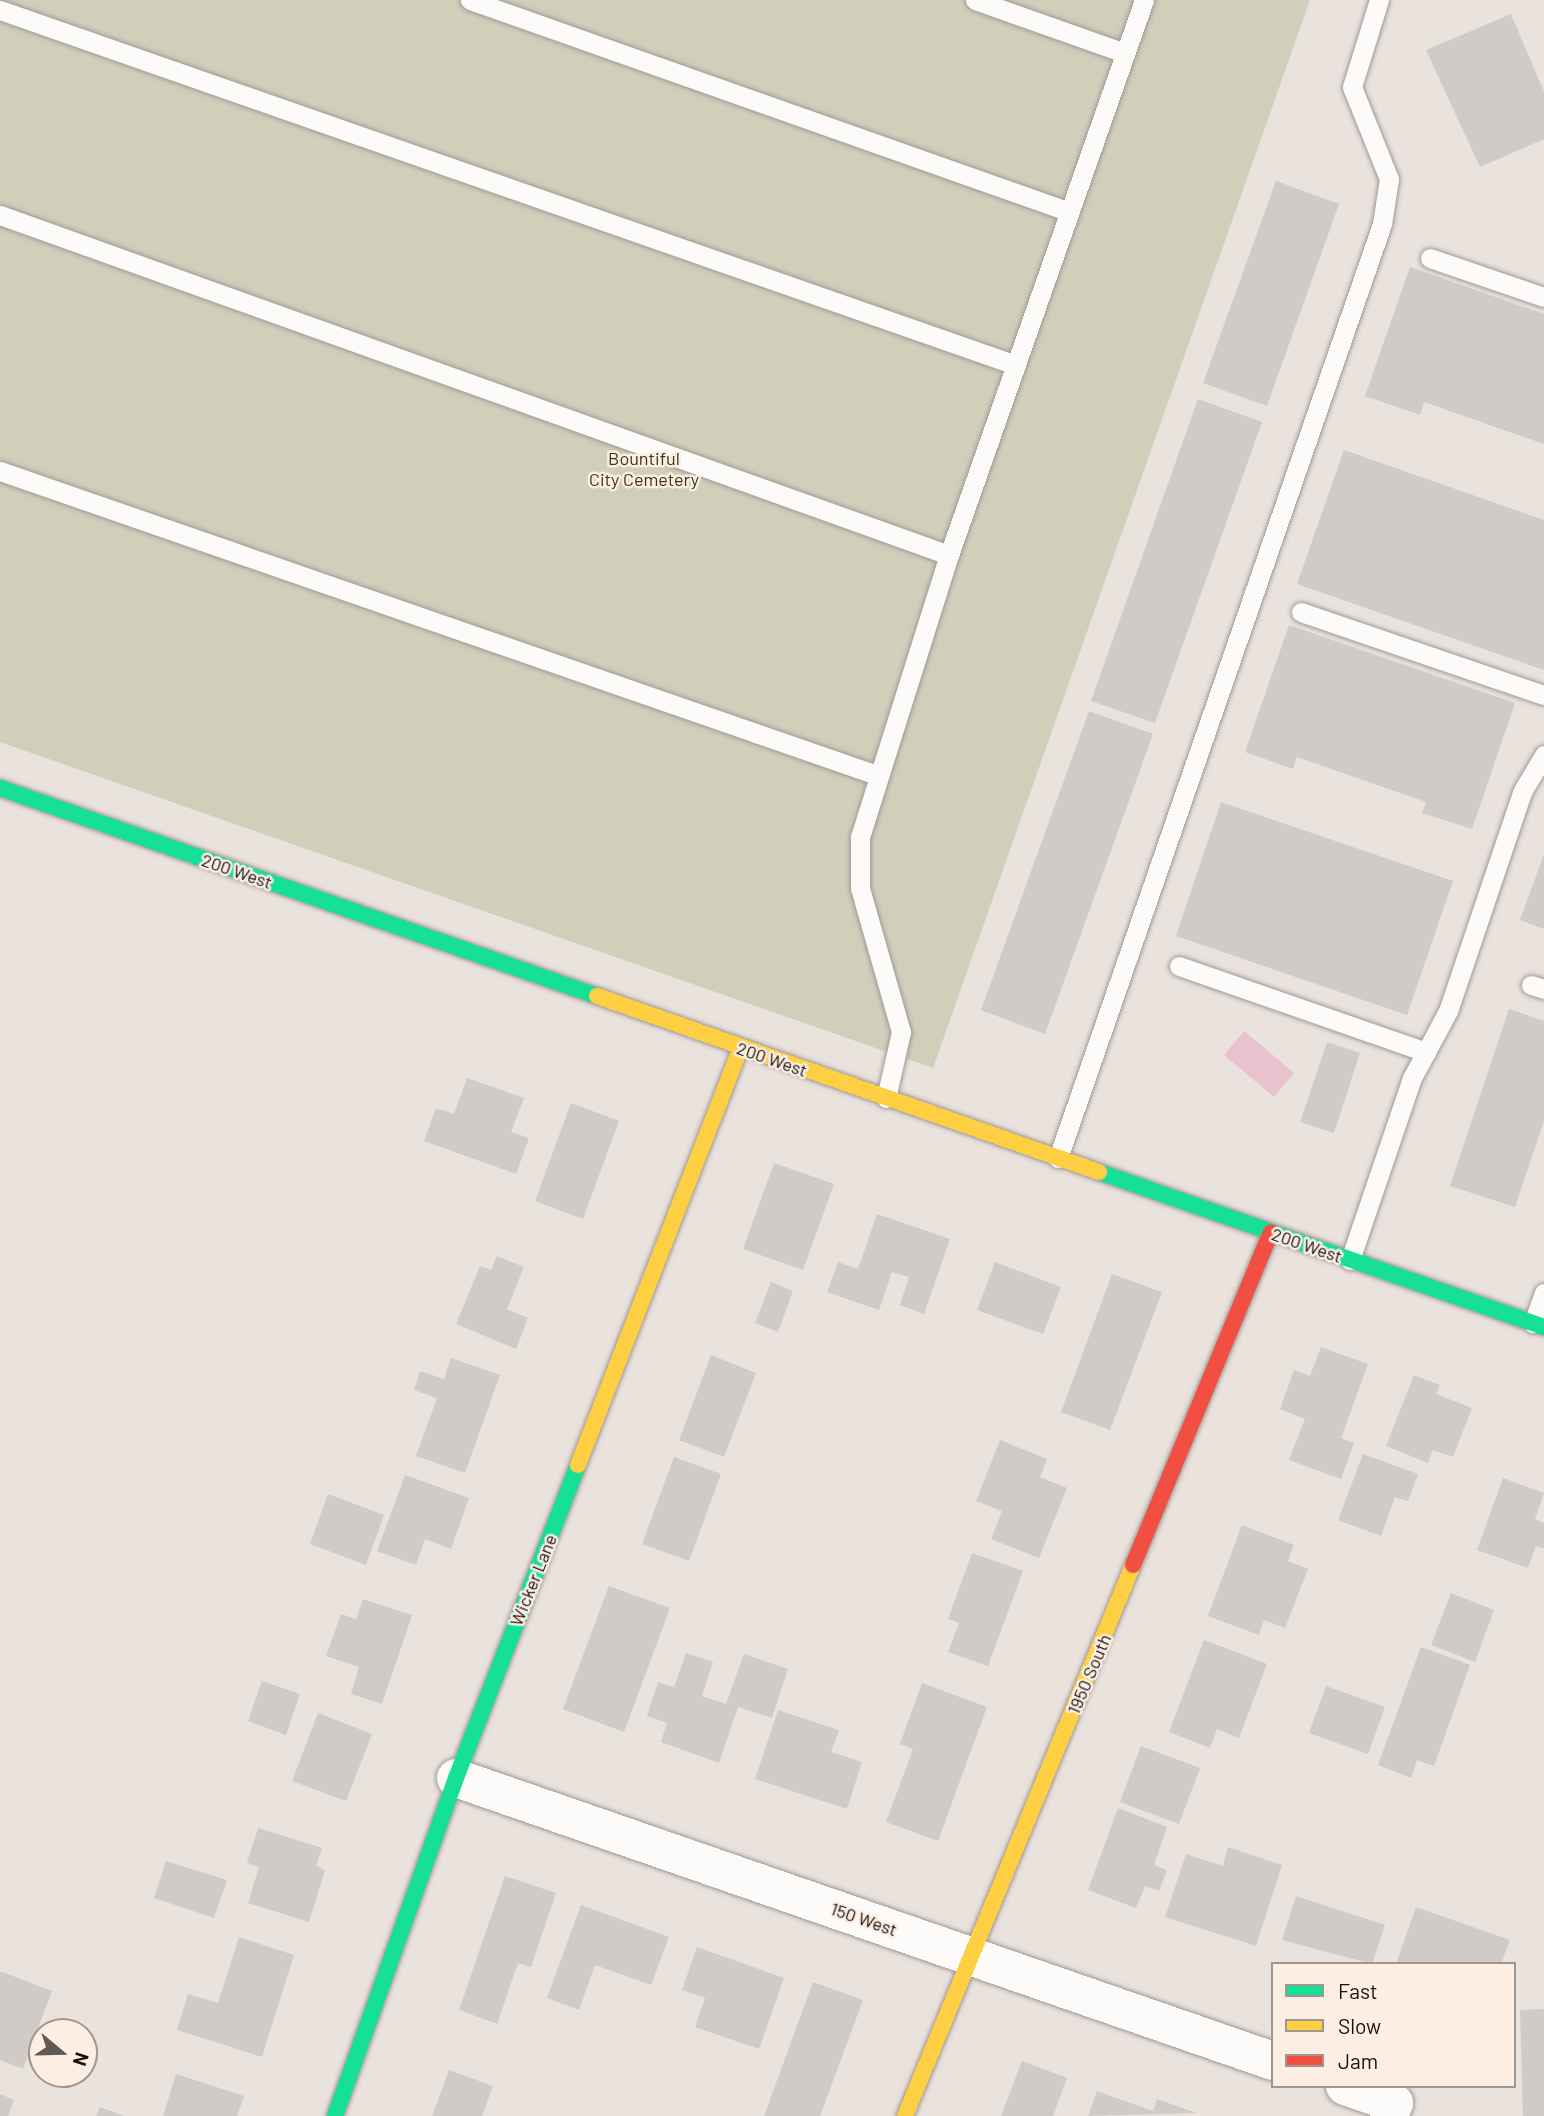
<!DOCTYPE html>
<style>
body{margin:0}
#map{position:relative;width:1544px;height:2116px;overflow:hidden;background:#eae2dd;font-family:Barlow,sans-serif}
div>[style]{position:absolute}
[style*='--x']{left:calc(var(--x)*1px);top:calc(var(--y)*1px);width:calc(var(--w)*1px);rotate:calc(var(--a)*1deg)}
.green>*{inset:0;background:#d0cfba}
.water>*{inset:0;background:#eac1ce}
.building>*{inset:0;background:#d0cbc6}
.roads{filter:drop-shadow(0 0 2px #9f9996) drop-shadow(0 0 2px #9f9996)}
.lane>*{height:19px;margin:-9.5px;padding:0 9.5px;transform-origin:9.5px;border-radius:9.5px;background:#fcfbfa}
.street>*{height:38px;margin:-19px;padding:0 19px;transform-origin:19px;border-radius:19px;background:#fcfbfa}
.fast>*{height:16px;margin:-8px;padding:0 8px;transform-origin:8px;border-radius:8px;background:#16e098}
.slow>*{height:16px;margin:-8px;padding:0 8px;transform-origin:8px;border-radius:8px;background:#ffcf43}
.jam>*{height:16px;margin:-8px;padding:0 8px;transform-origin:8px;border-radius:8px;background:#f24e42}
span{translate:-50% -50%;white-space:nowrap;text-align:center;line-height:1.15;-webkit-text-stroke:5px #fdeee4;paint-order:stroke}
.park-label{font-size:18px;color:#353810}
.street-label{font-size:18px;color:#16110e}
.legend{position:absolute;left:1271px;top:1962px;width:245px;height:126px;box-sizing:border-box;background:#fdeee4;border:2px solid #a1968e;margin:0;padding:9px 12px;list-style:none;font-size:21px;color:#16110e}
.legend li{display:flex;align-items:center;gap:14px;height:35px}
.legend b{width:35px;border:2px solid #a1968e}
.north{position:absolute;left:28px;top:2018px;width:70px;height:70px;box-sizing:border-box;background:#fdeee4;border:2px solid #a1968e;border-radius:50%;rotate:109deg;font-size:19px;font-weight:700;line-height:28px;text-align:center;color:#16110e}
.north::after{content:'';display:block;margin:auto;width:24px;height:32px;background:#605a56;clip-path:polygon(50% 0,100% 100%,50% 72%,0 100%)}
</style>
<div id="map">
<div class="green">
<div style="clip-path:polygon(0 0,1310px 0,933px 1068px,0 742px)"></div>
</div>
<div class="water">
<div style="clip-path:polygon(1244px 1031px,1294px 1073px,1274px 1097px,1224px 1055px)"></div>
</div>
<div class="building">
<div style="clip-path:polygon(1511px 14px,1544px 92px,1544px 139px,1480px 167px,1426px 50px)"></div>
<div style="clip-path:polygon(1276px 181px,1339px 204px,1267px 406px,1203px 383px)"></div>
<div style="clip-path:polygon(1410px 267px,1544px 314px,1544px 444px,1424px 402px,1420px 415px,1365px 396px)"></div>
<div style="clip-path:polygon(1198px 399px,1262px 422px,1155px 723px,1091px 701px)"></div>
<div style="clip-path:polygon(1344px 450px,1544px 520px,1544px 670px,1297px 584px)"></div>
<div style="clip-path:polygon(1289px 625px,1515px 703px,1472px 829px,1422px 813px,1426px 802px,1297px 757px,1293px 769px,1245px 752px)"></div>
<div style="clip-path:polygon(1089px 711px,1153px 734px,1045px 1034px,981px 1010px)"></div>
<div style="clip-path:polygon(1221px 802px,1453px 881px,1407px 1015px,1176px 936px)"></div>
<div style="clip-path:polygon(1544px 854px,1544px 929px,1520px 920px)"></div>
<div style="clip-path:polygon(1509px 1009px,1544px 1021px,1544px 1121px,1515px 1207px,1450px 1186px)"></div>
<div style="clip-path:polygon(1327px 1042px,1360px 1053px,1334px 1133px,1300px 1122px)"></div>
<div style="clip-path:polygon(467px 1078px,524px 1098px,511px 1132px,529px 1138px,516px 1174px,424px 1141px,436px 1108px,454px 1114px)"></div>
<div style="clip-path:polygon(571px 1103px,619px 1121px,583px 1219px,535px 1201px)"></div>
<div style="clip-path:polygon(774px 1163px,834px 1184px,803px 1270px,743px 1249px)"></div>
<div style="clip-path:polygon(877px 1214px,950px 1239px,924px 1314px,900px 1305px,909px 1277px,892px 1272px,879px 1310px,827px 1292px,838px 1262px,858px 1269px)"></div>
<div style="clip-path:polygon(497px 1256px,524px 1267px,507px 1309px,528px 1318px,516px 1349px,456px 1324px,480px 1266px,491px 1270px)"></div>
<div style="clip-path:polygon(995px 1262px,1061px 1287px,1043px 1334px,977px 1310px)"></div>
<div style="clip-path:polygon(1112px 1274px,1162px 1292px,1110px 1430px,1061px 1412px)"></div>
<div style="clip-path:polygon(771px 1282px,793px 1291px,778px 1332px,755px 1323px)"></div>
<div style="clip-path:polygon(1321px 1347px,1368px 1364px,1341px 1438px,1354px 1443px,1341px 1479px,1289px 1460px,1305px 1419px,1280px 1409px,1294px 1370px,1310px 1376px)"></div>
<div style="clip-path:polygon(711px 1355px,756px 1373px,724px 1457px,679px 1440px)"></div>
<div style="clip-path:polygon(451px 1358px,500px 1375px,465px 1473px,416px 1456px,437px 1398px,414px 1390px,420px 1371px,444px 1379px)"></div>
<div style="clip-path:polygon(1414px 1375px,1440px 1385px,1436px 1394px,1472px 1408px,1453px 1457px,1433px 1450px,1428px 1463px,1386px 1446px)"></div>
<div style="clip-path:polygon(1000px 1440px,1047px 1459px,1040px 1477px,1067px 1488px,1039px 1558px,991px 1539px,1002px 1511px,976px 1501px)"></div>
<div style="clip-path:polygon(1363px 1454px,1418px 1474px,1408px 1501px,1395px 1497px,1381px 1536px,1338px 1520px)"></div>
<div style="clip-path:polygon(674px 1457px,721px 1474px,689px 1561px,642px 1544px)"></div>
<div style="clip-path:polygon(405px 1475px,469px 1498px,451px 1549px,425px 1539px,416px 1565px,377px 1551px)"></div>
<div style="clip-path:polygon(1503px 1478px,1544px 1493px,1535px 1519px,1544px 1523px,1544px 1549px,1536px 1546px,1528px 1568px,1477px 1550px)"></div>
<div style="clip-path:polygon(328px 1494px,384px 1515px,366px 1565px,310px 1544px)"></div>
<div style="clip-path:polygon(1242px 1525px,1294px 1545px,1288px 1561px,1308px 1569px,1285px 1628px,1264px 1620px,1259px 1635px,1208px 1616px)"></div>
<div style="clip-path:polygon(972px 1553px,1023px 1571px,988px 1666px,948px 1652px,959px 1623px,948px 1619px)"></div>
<div style="clip-path:polygon(609px 1586px,670px 1608px,624px 1732px,563px 1709px)"></div>
<div style="clip-path:polygon(1451px 1593px,1494px 1610px,1475px 1662px,1431px 1645px)"></div>
<div style="clip-path:polygon(363px 1599px,412px 1615px,382px 1704px,351px 1694px,359px 1667px,326px 1656px,341px 1614px,356px 1619px)"></div>
<div style="clip-path:polygon(1204px 1640px,1267px 1664px,1239px 1738px,1217px 1729px,1210px 1748px,1169px 1732px)"></div>
<div style="clip-path:polygon(1421px 1647px,1470px 1665px,1434px 1766px,1417px 1760px,1411px 1778px,1378px 1765px)"></div>
<div style="clip-path:polygon(686px 1653px,713px 1662px,702px 1696px,726px 1704px,744px 1654px,788px 1669px,772px 1718px,738px 1707px,719px 1763px,661px 1742px,667px 1723px,647px 1716px,658px 1682px,674px 1687px)"></div>
<div style="clip-path:polygon(262px 1681px,300px 1694px,286px 1735px,248px 1721px)"></div>
<div style="clip-path:polygon(922px 1683px,987px 1707px,938px 1841px,886px 1822px,913px 1749px,900px 1744px)"></div>
<div style="clip-path:polygon(1326px 1686px,1385px 1707px,1368px 1754px,1309px 1733px)"></div>
<div style="clip-path:polygon(778px 1710px,839px 1730px,831px 1752px,862px 1762px,847px 1809px,755px 1779px)"></div>
<div style="clip-path:polygon(318px 1713px,372px 1734px,346px 1801px,292px 1781px)"></div>
<div style="clip-path:polygon(1141px 1746px,1200px 1768px,1179px 1824px,1120px 1802px)"></div>
<div style="clip-path:polygon(1118px 1808px,1167px 1827px,1154px 1865px,1167px 1870px,1159px 1891px,1145px 1886px,1136px 1908px,1088px 1890px)"></div>
<div style="clip-path:polygon(258px 1828px,322px 1848px,316px 1866px,325px 1870px,309px 1922px,248px 1903px,259px 1867px,247px 1863px)"></div>
<div style="clip-path:polygon(1228px 1847px,1282px 1865px,1256px 1946px,1165px 1917px,1186px 1854px,1223px 1866px)"></div>
<div style="clip-path:polygon(166px 1861px,227px 1880px,214px 1918px,154px 1898px)"></div>
<div style="clip-path:polygon(505px 1876px,556px 1893px,531px 1967px,518px 1963px,497px 2024px,459px 2010px)"></div>
<div style="clip-path:polygon(1296px 1896px,1385px 1925px,1372px 1964px,1282px 1940px)"></div>
<div style="clip-path:polygon(581px 1905px,669px 1937px,651px 1985px,595px 1965px,579px 2010px,547px 1998px)"></div>
<div style="clip-path:polygon(1416px 1907px,1510px 1940px,1501px 1964px,1396px 1964px)"></div>
<div style="clip-path:polygon(239px 1937px,294px 1955px,262px 2057px,177px 2030px,188px 1994px,218px 2003px)"></div>
<div style="clip-path:polygon(697px 1947px,784px 1978px,759px 2049px,695px 2027px,705px 1998px,682px 1990px)"></div>
<div style="clip-path:polygon(0 1971px,52px 1991px,23px 2069px,0 2060px)"></div>
<div style="clip-path:polygon(813px 1982px,863px 2000px,820px 2116px,764px 2116px)"></div>
<div style="clip-path:polygon(1544px 2009px,1544px 2116px,1523px 2116px,1520px 2010px)"></div>
<div style="clip-path:polygon(1022px 2061px,1067px 2078px,1053px 2116px,1001px 2116px)"></div>
<div style="clip-path:polygon(449px 2070px,493px 2086px,482px 2116px,432px 2116px)"></div>
<div style="clip-path:polygon(176px 2074px,244px 2096px,237px 2116px,163px 2116px)"></div>
<div style="clip-path:polygon(1097px 2091px,1153px 2111px,1157px 2099px,1196px 2113px,1088px 2116px)"></div>
<div style="clip-path:polygon(0 2094px,14px 2100px,8px 2116px,0 2116px)"></div>
<div style="clip-path:polygon(100px 2107px,124px 2116px,96px 2116px)"></div>
</div>
<div class="roads">
<div class="lane">
<div style="--x:470;--y:0;--w:636;--a:19.46"></div>
<div style="--x:975;--y:0;--w:159;--a:19.5"></div>
<div style="--x:0;--y:10;--w:1076;--a:19.26"></div>
<div style="--x:0;--y:215;--w:1008;--a:19.71"></div>
<div style="--x:1430;--y:258;--w:120;--a:18.9"></div>
<div style="--x:0;--y:471;--w:928;--a:19.12"></div>
<div style="--x:1301;--y:612;--w:257;--a:18.9"></div>
<div style="--x:1179;--y:966;--w:262;--a:19.2"></div>
<div style="--x:1531;--y:985;--w:14;--a:17"></div>
<div style="--x:886;--y:1098;--w:68;--a:-77.2"></div>
<div style="--x:901;--y:1032;--w:150;--a:-105.9"></div>
<div style="--x:860;--y:888;--w:51;--a:-90"></div>
<div style="--x:860;--y:837;--w:296;--a:-72.5"></div>
<div style="--x:949;--y:555;--w:588;--a:-70.64"></div>
<div style="--x:1058;--y:1158;--w:989;--a:-70.87"></div>
<div style="--x:1382;--y:224;--w:46;--a:-81.2"></div>
<div style="--x:1389;--y:179;--w:99;--a:-111.9"></div>
<div style="--x:1352;--y:87;--w:91;--a:-72.8"></div>
<div style="--x:1350;--y:1260;--w:192;--a:-71.2"></div>
<div style="--x:1412;--y:1078;--w:76;--a:-61.8"></div>
<div style="--x:1448;--y:1011;--w:231;--a:-71.3"></div>
<div style="--x:1522;--y:792;--w:43;--a:-59.3"></div>
<div style="--x:1533;--y:1323;--w:32;--a:-70"></div>
</div>
<div class="street">
<div style="--x:456;--y:1778;--w:865;--a:19.11"></div>
<div style="--x:1345;--y:2086;--w:52;--a:19.1"></div>
<div style="--x:1394;--y:2103;--w:14;--a:111"></div>
</div>
<div class="fast">
<div style="--x:0;--y:788;--w:632;--a:19.21"></div>
<div style="--x:1099;--y:1172;--w:471;--a:19.2"></div>
<div style="--x:335;--y:2116;--w:359;--a:-70.3"></div>
<div style="--x:456;--y:1778;--w:336;--a:-68.7"></div>
</div>
<div class="slow">
<div style="--x:597;--y:996;--w:532;--a:19.32"></div>
<div style="--x:578;--y:1465;--w:448;--a:-68.7"></div>
<div style="--x:905;--y:2116;--w:596;--a:-67.52"></div>
</div>
<div class="jam">
<div style="--x:1133;--y:1565;--w:360;--a:-67.5"></div>
</div>
</div>
<div class="park-label">
<span style="left:644px;top:469px">Bountiful<br>City Cemetery</span>
</div>
<div class="street-label">
<span style="left:237px;top:871px;rotate:19deg">200 West</span>
<span style="left:772px;top:1059px;rotate:19deg">200 West</span>
<span style="left:1307px;top:1245px;rotate:19deg">200 West</span>
<span style="left:533px;top:1580px;rotate:-68deg">Wicker Lane</span>
<span style="left:1089px;top:1674px;rotate:-67deg">1950 South</span>
<span style="left:864px;top:1919px;rotate:19deg">150 West</span>
</div>
<ul class="legend">
<li><b style="height:9px;background:#16e098"></b>Fast</li>
<li><b style="height:9px;background:#ffcf43"></b>Slow</li>
<li><b style="height:9px;background:#f24e42"></b>Jam</li>
</ul>
<div class="north">N</div>
</div>
